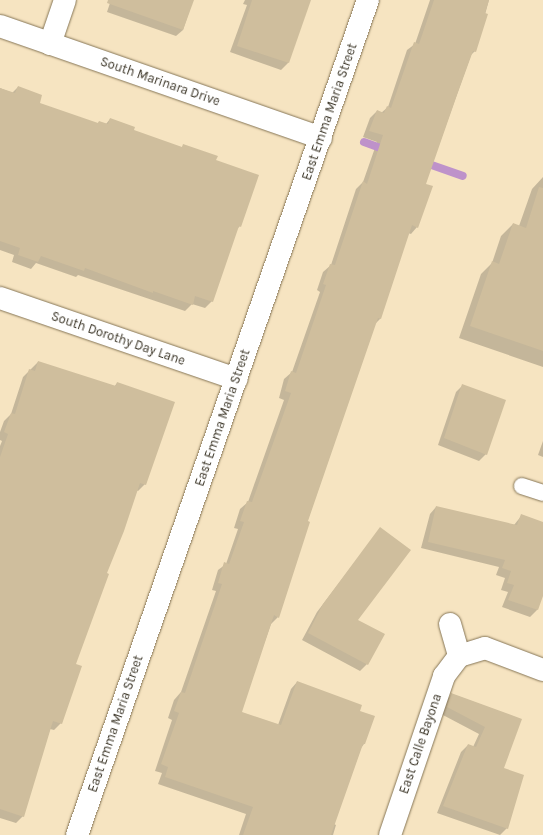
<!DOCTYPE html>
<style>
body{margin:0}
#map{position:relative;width:543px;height:835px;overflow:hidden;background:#f6e4c1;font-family:Karla,sans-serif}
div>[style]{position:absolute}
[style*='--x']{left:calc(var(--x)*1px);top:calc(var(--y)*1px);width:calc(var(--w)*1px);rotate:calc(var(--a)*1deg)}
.shadow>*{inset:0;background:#0003}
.stream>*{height:8px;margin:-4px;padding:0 4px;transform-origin:4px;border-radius:4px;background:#be92ca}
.building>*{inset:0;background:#cfbe9d}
.roads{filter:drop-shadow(0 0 1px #867657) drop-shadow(0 0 1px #867657)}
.service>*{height:16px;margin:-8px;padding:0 8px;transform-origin:8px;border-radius:8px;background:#fff}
.minor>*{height:22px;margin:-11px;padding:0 11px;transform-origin:11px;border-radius:11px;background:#fff}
span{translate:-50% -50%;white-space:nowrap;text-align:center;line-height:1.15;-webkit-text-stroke:3.5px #fff;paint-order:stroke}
.street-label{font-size:13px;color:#3b3527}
</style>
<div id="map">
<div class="shadow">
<div style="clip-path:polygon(111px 0,193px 0,183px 30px,176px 36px,107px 12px)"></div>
<div style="clip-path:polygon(245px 0,310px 0,288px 63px,281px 70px,230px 52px,247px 5px,243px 4px)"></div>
<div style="clip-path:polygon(430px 0,489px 0,475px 51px,471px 55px,425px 184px,417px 227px,411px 234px,408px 233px,380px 319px,375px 324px,307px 522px,278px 617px,271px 624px,240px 712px,278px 725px,291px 689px,297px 682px,358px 711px,364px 744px,361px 748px,334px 824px,336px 825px,333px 835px,239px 835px,246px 814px,158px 784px,162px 773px,155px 771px,172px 720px,168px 718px,174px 700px,181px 692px,216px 591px,212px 590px,218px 570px,226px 564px,238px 529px,234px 528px,240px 509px,248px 502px,284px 400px,279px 398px,284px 379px,292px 372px,320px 292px,317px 290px,323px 272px,331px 265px,356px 189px,363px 182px,377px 142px,363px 137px,370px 118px,377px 111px,381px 113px,388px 107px,407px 50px,415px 44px)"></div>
<div style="clip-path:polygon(18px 87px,38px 103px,97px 124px,99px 122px,106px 124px,110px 119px,132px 130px,181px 148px,184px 145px,215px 161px,240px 226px,236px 230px,212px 301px,205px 308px,192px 304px,185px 311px,78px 275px,76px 277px,36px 263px,31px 269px,12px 262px,14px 255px,0 250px,0 88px,12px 93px)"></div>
<div style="clip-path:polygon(543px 177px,543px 367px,459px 338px,481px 274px,492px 263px,501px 236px,513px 224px,519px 226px,532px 189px)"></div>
<div style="clip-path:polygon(38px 362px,114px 387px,117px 383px,145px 484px,138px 491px,136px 490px,106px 574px,75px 664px,61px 723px,54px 730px,50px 729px,23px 816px,16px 823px,0 818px,0 446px,2px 441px,0 440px,0 432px,4px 421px,11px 414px,23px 377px)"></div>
<div style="clip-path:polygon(463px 385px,486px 454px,479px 461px,438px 445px,456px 392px)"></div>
<div style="clip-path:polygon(543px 441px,543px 457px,538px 455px)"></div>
<div style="clip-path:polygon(436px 507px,514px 525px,522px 515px,543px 523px,543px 593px,537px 610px,530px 617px,502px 607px,508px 592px,501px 590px,505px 578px,496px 575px,499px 567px,421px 548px,430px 514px)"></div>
<div style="clip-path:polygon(380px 529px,356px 620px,367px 664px,360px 671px,302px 640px,317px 612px)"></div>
<div style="clip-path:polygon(452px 694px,520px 719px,502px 768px,507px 828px,500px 835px,437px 813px,461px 752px,468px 745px,473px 747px,479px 734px,441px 714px,445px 701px)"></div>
</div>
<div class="stream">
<div style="--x:364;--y:142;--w:27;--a:20"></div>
<div style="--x:423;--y:162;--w:42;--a:19.3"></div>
</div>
<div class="building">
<div style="clip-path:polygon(108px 0,194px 0,183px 30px,107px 3px)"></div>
<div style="clip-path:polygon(252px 0,311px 0,289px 63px,237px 46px)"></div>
<div style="clip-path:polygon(434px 0,489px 0,485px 13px,488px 14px,476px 52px,473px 51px,457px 95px,426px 184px,433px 186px,418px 228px,412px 225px,381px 319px,378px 318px,308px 521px,310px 522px,279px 618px,274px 615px,242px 712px,281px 725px,297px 681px,362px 705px,360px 711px,375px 716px,365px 744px,363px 744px,331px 835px,243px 835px,253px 807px,165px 777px,168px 767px,161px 764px,179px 713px,174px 711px,181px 692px,185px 693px,222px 584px,218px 583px,224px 562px,229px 564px,244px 522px,240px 521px,247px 501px,252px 502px,291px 393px,285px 391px,291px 371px,296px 373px,326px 285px,323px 284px,330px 264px,335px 265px,363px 181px,367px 184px,383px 135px,369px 131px,377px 110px,384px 113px,387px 106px,391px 108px,414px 42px,419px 44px)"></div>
<div style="clip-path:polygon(18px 86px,42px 95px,40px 103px,98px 123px,99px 121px,108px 124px,110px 118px,135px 127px,134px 130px,182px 147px,183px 144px,218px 156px,216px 160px,259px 175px,241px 227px,239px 226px,213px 302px,195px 296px,193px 305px,153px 291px,153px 293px,85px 268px,84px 271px,41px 256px,38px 262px,18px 255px,20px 248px,0 241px,0 88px,15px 93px)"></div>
<div style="clip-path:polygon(539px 187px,543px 188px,543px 351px,470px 326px,492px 261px,499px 264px,513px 223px,526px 228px)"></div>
<div style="clip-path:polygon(38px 361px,116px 386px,117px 382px,175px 402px,146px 485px,140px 483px,124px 531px,107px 573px,109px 574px,76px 664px,82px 666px,62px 724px,53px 721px,24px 817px,0 809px,0 457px,8px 434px,4px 432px,11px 413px,15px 414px,29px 369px,35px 371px)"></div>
<div style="clip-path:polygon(462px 384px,506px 400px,487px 455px,444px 438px)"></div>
<div style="clip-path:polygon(436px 506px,517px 525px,521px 514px,543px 522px,543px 596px,538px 610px,508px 600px,514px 585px,507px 583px,511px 571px,502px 568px,505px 560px,428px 542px)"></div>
<div style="clip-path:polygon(380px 527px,411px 550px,358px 620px,385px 634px,368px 665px,308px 633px,323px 604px)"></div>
<div style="clip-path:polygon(451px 693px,522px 719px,504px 768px,524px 775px,508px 829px,443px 806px,468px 744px,476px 747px,485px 727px,447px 707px)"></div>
</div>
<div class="roads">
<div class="service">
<div style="--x:522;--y:486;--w:22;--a:18"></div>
</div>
<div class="minor">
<div style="--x:0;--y:26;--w:340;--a:19.2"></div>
<div style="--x:50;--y:44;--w:46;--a:-71.2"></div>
<div style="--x:0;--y:298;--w:250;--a:18.9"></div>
<div style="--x:450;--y:624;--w:33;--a:74"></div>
<div style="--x:459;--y:656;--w:27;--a:-17"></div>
<div style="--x:485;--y:648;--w:62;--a:20.8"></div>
<div style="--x:77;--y:835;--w:884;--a:-70.79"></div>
<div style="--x:390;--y:835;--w:168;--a:-71.2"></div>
<div style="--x:444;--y:676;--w:25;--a:-53"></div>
</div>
</div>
<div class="street-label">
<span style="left:160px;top:82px;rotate:19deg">South Marinara Drive</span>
<span style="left:330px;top:112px;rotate:-71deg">East Emma Maria Street</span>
<span style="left:118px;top:339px;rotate:19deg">South Dorothy Day Lane</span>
<span style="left:223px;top:418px;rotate:-71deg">East Emma Maria Street</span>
<span style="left:116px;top:724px;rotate:-71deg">East Emma Maria Street</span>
<span style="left:421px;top:744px;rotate:-71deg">East Calle Bayona</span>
</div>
</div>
